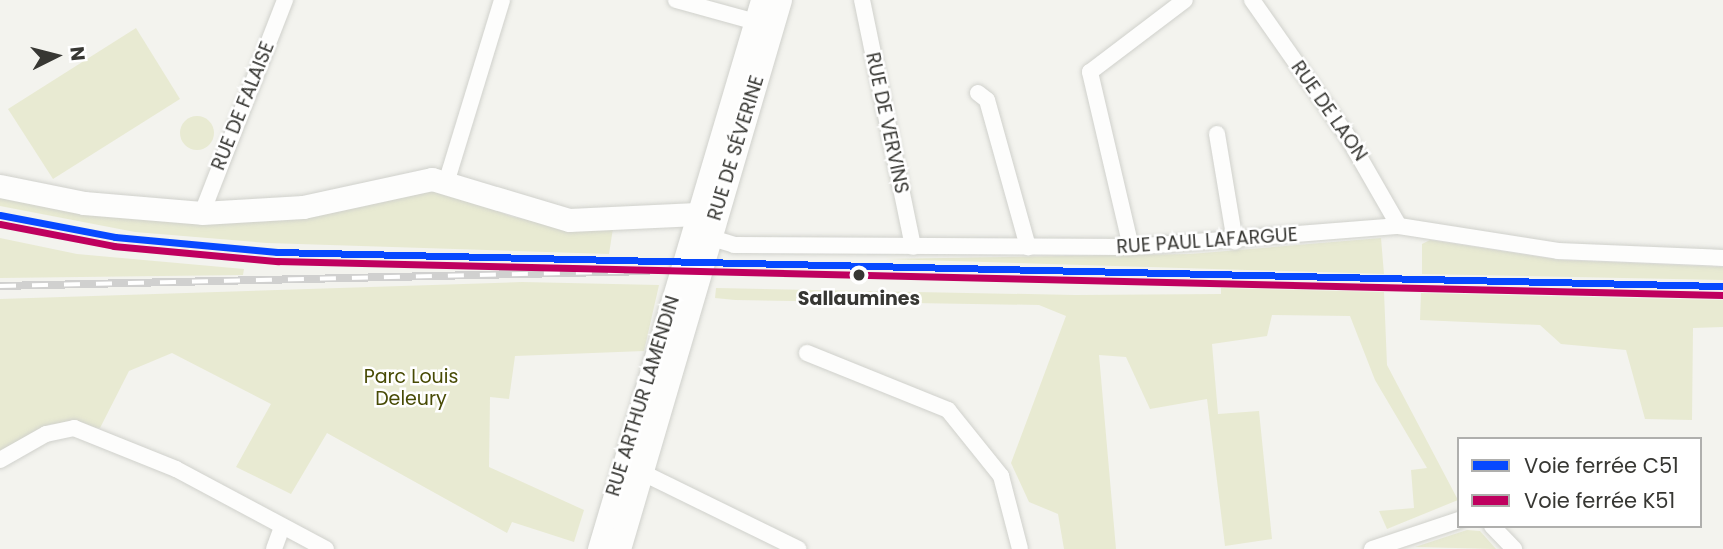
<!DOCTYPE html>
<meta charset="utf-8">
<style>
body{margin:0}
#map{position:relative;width:1723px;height:549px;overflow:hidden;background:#f3f3ee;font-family:Poppins,sans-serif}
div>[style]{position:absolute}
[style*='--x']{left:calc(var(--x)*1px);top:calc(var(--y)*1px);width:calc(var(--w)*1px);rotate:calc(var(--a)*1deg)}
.green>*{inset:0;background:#e8ead2}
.round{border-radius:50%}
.roads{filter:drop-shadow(0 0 2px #d0d1cc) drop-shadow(0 0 2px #d0d1cc)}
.street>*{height:16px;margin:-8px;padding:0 8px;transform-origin:8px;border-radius:8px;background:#fdfdfc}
.secondary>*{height:23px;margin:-11.5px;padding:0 11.5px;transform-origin:11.5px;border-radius:11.5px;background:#fdfdfc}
.rail>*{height:8px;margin-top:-4px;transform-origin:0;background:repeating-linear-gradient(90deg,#fff 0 16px,#d0d0cf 0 32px);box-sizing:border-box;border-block:2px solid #d0d0cf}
.rail-1>*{height:7px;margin:-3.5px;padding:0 3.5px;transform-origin:3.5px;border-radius:3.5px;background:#0749ff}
.rail-2>*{height:7px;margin:-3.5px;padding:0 3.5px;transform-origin:3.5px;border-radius:3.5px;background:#bf005f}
.dots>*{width:19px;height:19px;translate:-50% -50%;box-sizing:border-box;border:4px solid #fff;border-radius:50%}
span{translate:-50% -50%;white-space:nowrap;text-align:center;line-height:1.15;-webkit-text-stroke:5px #fff;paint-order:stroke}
.street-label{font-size:19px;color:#373733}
.stop-label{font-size:19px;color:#373733;font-weight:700}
.park-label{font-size:19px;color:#484b05}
.legend{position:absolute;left:1457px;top:437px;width:245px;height:91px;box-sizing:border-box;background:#fff;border:2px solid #afafad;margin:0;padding:9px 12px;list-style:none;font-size:21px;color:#373733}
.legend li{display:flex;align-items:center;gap:14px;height:35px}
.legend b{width:35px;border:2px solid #afafad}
.north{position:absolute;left:21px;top:21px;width:70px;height:70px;-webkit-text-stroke:5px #fff;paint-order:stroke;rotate:84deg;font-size:19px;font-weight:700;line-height:28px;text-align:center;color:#373733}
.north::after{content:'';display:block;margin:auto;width:24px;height:32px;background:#373733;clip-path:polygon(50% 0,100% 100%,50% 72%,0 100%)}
</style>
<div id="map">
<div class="green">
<div style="clip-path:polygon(136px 28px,180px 99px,53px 179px,8px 109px)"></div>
<div class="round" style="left:180px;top:116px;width:34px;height:34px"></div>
<div style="clip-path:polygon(441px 190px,513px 217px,580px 230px,613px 228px,609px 254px,267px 243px,135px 232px,0 206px,0 195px,138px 219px,262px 222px)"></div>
<div style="clip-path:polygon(0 238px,77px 254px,244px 269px,243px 275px,0 278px)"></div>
<div style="clip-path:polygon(1381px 238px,1384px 274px,886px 259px,1190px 254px)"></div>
<div style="clip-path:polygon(1430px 240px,1560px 260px,1723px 267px,1723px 280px,1422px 274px,1422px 244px)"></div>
<div style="clip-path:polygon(522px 282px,659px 285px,644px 351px,515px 356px,509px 399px,490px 397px,489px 467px,584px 510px,574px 542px,512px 522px,507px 533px,327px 433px,291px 494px,236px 467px,271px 404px,172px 353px,129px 371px,100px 428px,50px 424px,0 452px,0 299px)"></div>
<div style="clip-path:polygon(716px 288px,1075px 295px,1221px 294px,1221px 288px,1384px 292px,1387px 365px,1458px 500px,1387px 529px,1379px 511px,1414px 508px,1411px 470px,1427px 468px,1375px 380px,1350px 316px,1272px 315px,1267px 336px,1212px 344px,1218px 414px,1259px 411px,1272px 539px,1225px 546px,1207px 399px,1150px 409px,1126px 357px,1099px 355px,1116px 549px,1064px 549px,1058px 514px,1029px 502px,1011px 463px,1066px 316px,1039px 305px,735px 300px,715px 298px)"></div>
<div style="clip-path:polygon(1421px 293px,1723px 300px,1723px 327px,1693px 328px,1692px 420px,1645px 419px,1626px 350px,1561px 344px,1540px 325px,1420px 320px)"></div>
<div style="clip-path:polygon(1467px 530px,1480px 531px,1496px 549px,1415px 547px)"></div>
</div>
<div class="roads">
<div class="street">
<div style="--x:676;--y:0;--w:90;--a:15.4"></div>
<div style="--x:862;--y:0;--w:252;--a:78.3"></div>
<div style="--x:1252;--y:0;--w:164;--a:55"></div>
<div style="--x:1346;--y:134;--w:106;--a:60.1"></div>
<div style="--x:978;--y:93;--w:11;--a:38"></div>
<div style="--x:987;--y:100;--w:153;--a:74.4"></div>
<div style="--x:1217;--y:134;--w:109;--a:80.5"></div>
<div style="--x:447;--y:180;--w:188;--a:-73"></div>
<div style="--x:202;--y:213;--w:229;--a:-68.7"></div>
<div style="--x:702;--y:235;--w:34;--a:17"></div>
<div style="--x:734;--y:245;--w:397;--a:0.3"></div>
<div style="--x:1131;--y:247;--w:269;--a:-4.5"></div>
<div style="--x:1399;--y:226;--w:161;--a:8.9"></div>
<div style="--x:1558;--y:251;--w:165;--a:2.4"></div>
<div style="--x:1131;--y:247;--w:180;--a:-103.2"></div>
<div style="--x:1090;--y:72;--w:119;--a:-37.2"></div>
<div style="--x:807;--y:353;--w:152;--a:22"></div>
<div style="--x:948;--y:410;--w:85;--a:51.2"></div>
<div style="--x:1001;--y:476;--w:75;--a:75.4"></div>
<div style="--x:0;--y:460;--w:53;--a:-29.5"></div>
<div style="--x:46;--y:434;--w:29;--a:-12"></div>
<div style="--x:74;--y:428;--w:110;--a:21.9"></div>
<div style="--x:176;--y:469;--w:170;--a:28.1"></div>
<div style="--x:633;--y:468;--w:184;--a:26.1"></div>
<div style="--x:1492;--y:526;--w:32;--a:46"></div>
<div style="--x:274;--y:549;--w:23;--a:-70"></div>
<div style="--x:1372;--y:549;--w:92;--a:-18.4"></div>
</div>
<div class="secondary">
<div style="--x:0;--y:186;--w:86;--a:11.4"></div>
<div style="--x:84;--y:203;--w:118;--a:4.8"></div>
<div style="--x:202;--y:213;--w:101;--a:-3.4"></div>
<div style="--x:303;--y:207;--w:132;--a:-12.2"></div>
<div style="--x:432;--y:179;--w:143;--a:16.7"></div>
<div style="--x:569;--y:220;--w:128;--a:-2.7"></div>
<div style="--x:599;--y:549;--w:573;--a:-73.46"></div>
<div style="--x:619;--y:549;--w:572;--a:-73.66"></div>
</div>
</div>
<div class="rail">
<div style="--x:0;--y:286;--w:650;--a:-1.32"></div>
</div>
<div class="rail-1">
<div style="--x:0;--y:215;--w:117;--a:10.8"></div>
<div style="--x:115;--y:237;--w:163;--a:5.3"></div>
<div style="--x:277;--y:252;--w:1446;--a:1.35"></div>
</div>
<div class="rail-2">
<div style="--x:0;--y:224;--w:116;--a:10.9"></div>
<div style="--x:114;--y:246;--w:164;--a:5.3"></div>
<div style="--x:277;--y:261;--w:1446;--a:1.35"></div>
</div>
<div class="dots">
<div style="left:859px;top:275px;background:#373733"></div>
</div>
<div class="street-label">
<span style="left:243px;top:106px;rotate:-68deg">RUE DE FALAISE</span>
<span style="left:1329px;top:111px;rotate:55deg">RUE DE LAON</span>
<span style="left:887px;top:123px;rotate:78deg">RUE DE VERVINS</span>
<span style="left:736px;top:148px;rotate:-73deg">RUE DE SÉVERINE</span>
<span style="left:1207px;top:241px;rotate:-4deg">RUE PAUL LAFARGUE</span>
<span style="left:643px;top:396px;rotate:-73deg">RUE ARTHUR LAMENDIN</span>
</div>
<div class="stop-label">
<span style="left:859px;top:299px">Sallaumines</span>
</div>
<div class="park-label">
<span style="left:411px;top:388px">Parc Louis<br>Deleury</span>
</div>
<ul class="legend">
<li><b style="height:9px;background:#0749ff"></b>Voie ferrée C51</li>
<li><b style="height:9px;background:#bf005f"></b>Voie ferrée K51</li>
</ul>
<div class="north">N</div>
</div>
